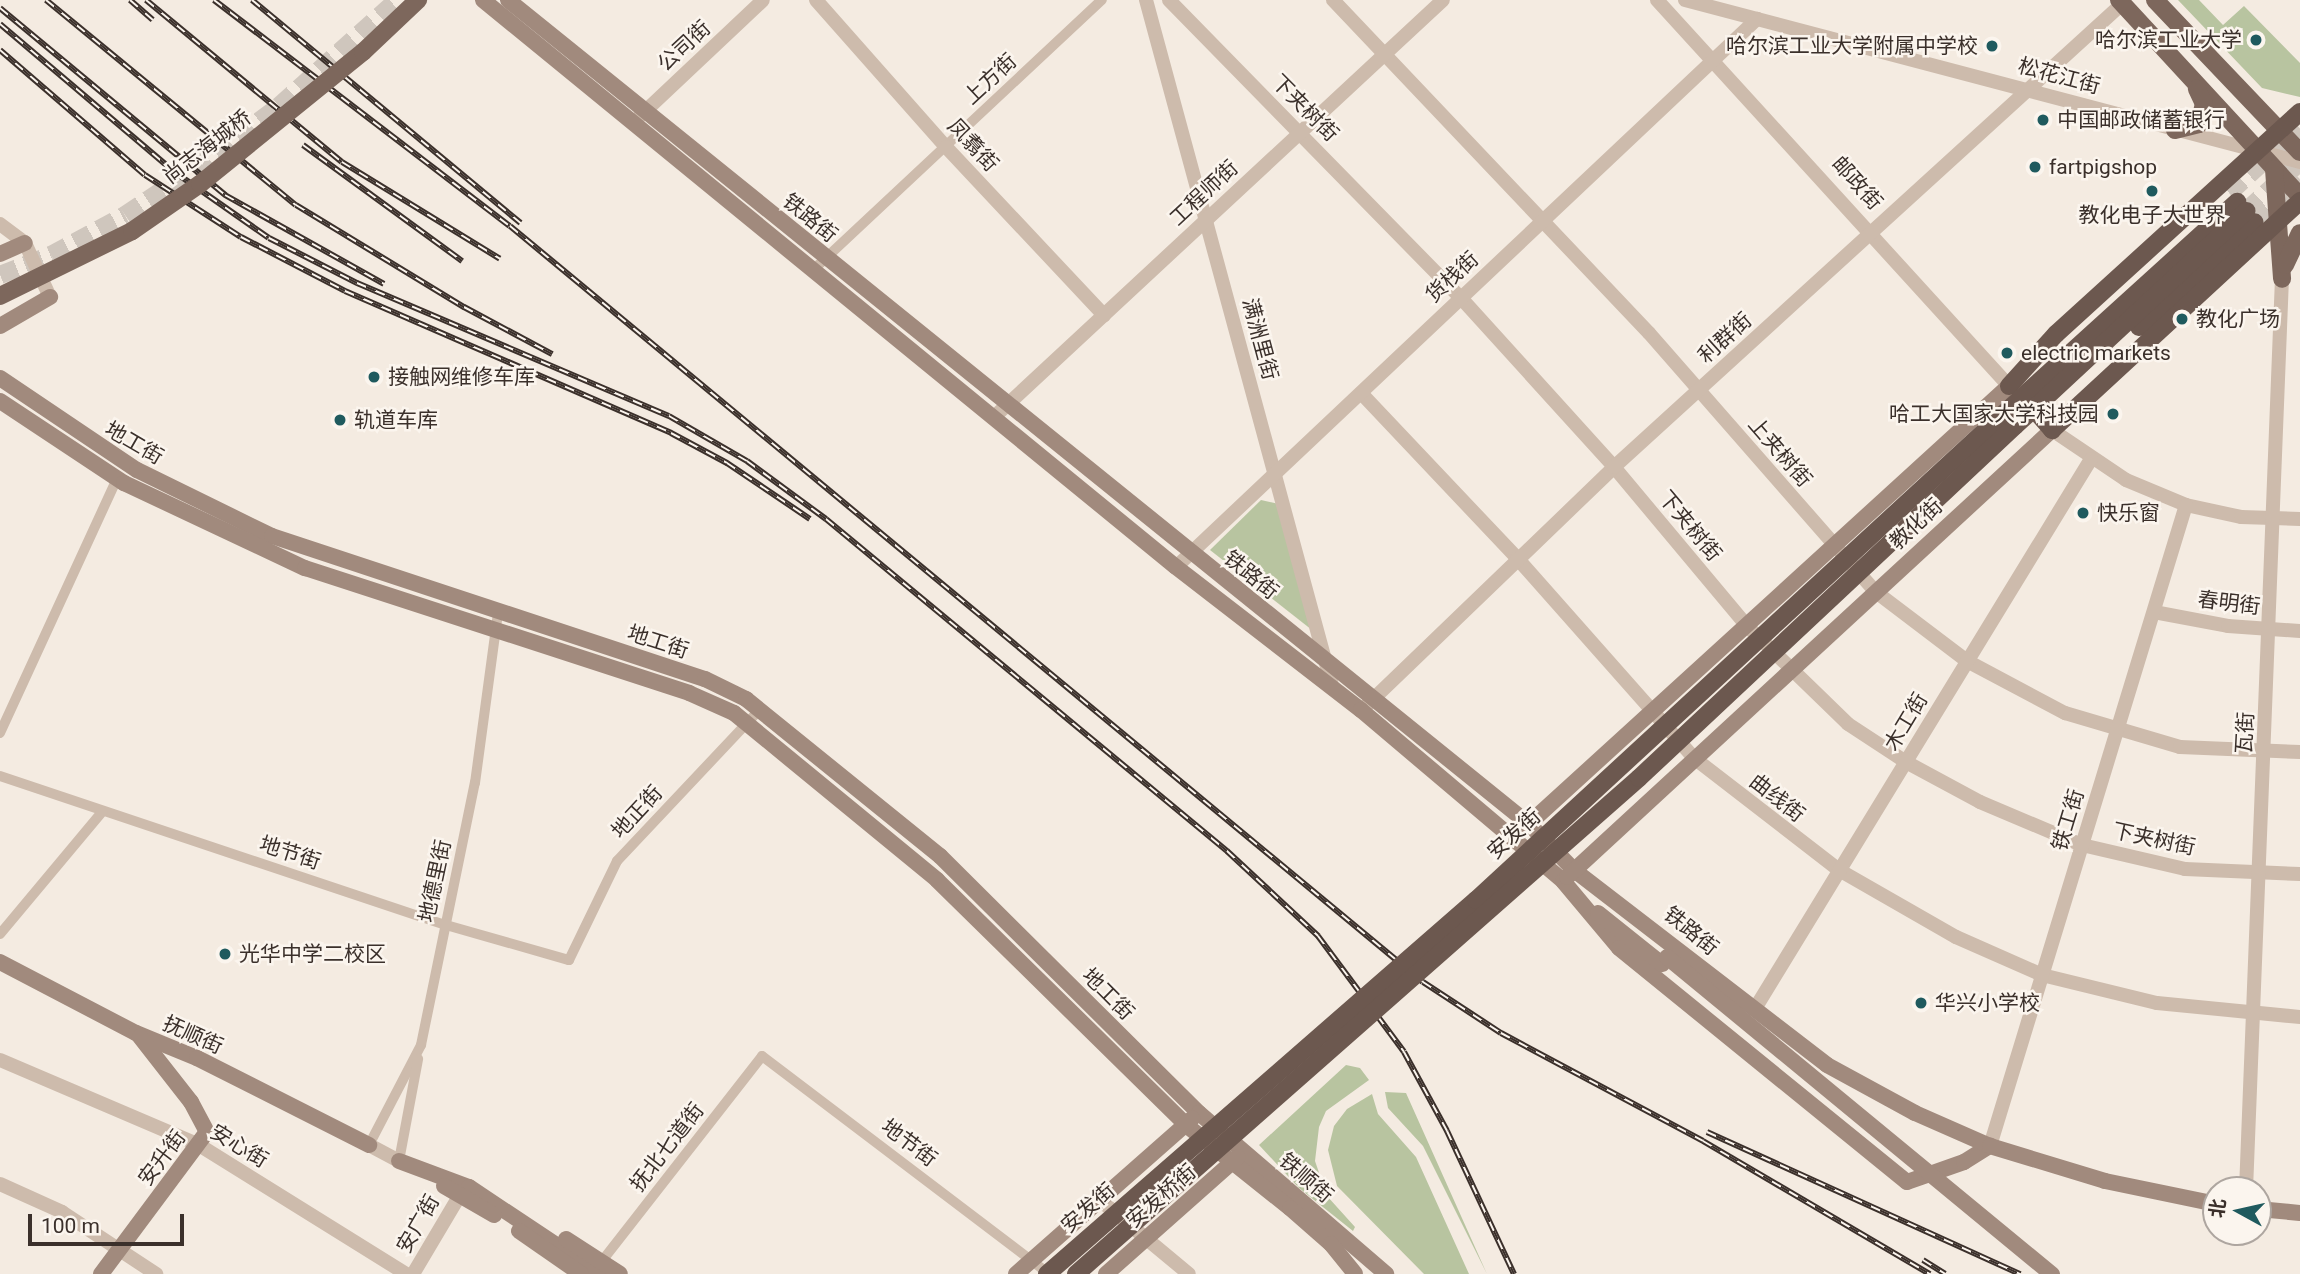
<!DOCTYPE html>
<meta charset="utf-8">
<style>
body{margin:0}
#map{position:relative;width:2300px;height:1274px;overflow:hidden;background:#f4ebe1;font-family:Roboto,"Noto Sans SC",sans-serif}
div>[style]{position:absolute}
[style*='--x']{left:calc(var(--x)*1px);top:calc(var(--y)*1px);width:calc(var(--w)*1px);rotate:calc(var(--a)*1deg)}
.green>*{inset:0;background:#b8c4a0}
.primary-tunnel>*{height:18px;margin-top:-9px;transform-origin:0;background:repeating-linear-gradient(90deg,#cfc6bd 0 18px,transparent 0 27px)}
.trunk-tunnel>*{height:18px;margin-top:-9px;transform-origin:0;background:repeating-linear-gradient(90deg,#cfc6bd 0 18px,transparent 0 27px)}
.minor>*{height:10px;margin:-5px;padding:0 5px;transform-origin:5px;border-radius:5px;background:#cdbbac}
.tertiary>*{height:14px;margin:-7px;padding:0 7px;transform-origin:7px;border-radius:7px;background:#cdbbac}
.secondary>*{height:16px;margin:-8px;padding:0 8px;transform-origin:8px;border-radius:8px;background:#a18a7d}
.primary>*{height:18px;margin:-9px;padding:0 9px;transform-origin:9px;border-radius:9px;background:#7d675c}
.trunk>*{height:18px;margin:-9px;padding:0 9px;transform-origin:9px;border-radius:9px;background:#6c584f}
.rail>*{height:6px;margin-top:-3px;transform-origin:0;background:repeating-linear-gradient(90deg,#fbf5ee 0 10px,#3b302b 0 20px);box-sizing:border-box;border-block:2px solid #3b302b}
.secondary-bridge>*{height:16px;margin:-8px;padding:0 8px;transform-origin:8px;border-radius:8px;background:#a18a7d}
.primary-bridge>*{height:18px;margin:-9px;padding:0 9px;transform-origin:9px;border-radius:9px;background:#7d675c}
.trunk-bridge>*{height:18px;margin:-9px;padding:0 9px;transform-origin:9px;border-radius:9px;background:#6c584f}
.dots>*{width:19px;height:19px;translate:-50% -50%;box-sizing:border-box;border:4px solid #fbf5ee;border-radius:50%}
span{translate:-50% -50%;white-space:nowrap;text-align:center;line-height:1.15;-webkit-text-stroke:5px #fbf5ee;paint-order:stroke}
.poi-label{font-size:21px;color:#3b302b}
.right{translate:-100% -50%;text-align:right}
.left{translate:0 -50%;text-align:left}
.street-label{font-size:21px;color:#3b302b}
.north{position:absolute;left:2202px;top:1176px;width:70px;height:70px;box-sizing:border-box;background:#fbf5ee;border:2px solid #aea6a0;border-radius:50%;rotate:278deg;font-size:19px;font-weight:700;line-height:28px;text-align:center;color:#3b302b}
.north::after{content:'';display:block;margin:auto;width:24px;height:32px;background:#1f5a5e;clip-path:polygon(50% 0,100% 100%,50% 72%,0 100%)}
.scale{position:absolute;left:28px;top:1214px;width:156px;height:32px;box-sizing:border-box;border:4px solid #3b302b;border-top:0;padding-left:9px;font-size:21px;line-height:24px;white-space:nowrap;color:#3b302b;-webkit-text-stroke:5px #fbf5ee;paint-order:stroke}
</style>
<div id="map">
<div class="green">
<div style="clip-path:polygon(2178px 0,2199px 0,2223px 25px,2244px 6px,2300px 63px,2300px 97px,2262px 88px)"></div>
<div style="clip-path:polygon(1261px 500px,1279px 504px,1312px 630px,1210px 550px)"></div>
<div style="clip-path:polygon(1346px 1065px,1360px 1068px,1369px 1080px,1326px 1111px,1319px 1127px,1315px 1161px,1327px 1196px,1355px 1227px,1353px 1231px,1299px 1188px,1259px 1145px)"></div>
<div style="clip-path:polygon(1385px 1092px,1406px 1093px,1487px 1274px,1423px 1146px,1388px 1108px)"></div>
<div style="clip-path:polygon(1372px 1094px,1378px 1114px,1416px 1157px,1469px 1274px,1424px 1274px,1337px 1186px,1328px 1150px,1334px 1126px,1347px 1109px)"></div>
</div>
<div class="primary-tunnel">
<div style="--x:0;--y:275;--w:55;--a:-21.4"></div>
<div style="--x:51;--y:255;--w:84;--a:-28.4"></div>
<div style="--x:125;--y:215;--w:83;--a:-33.7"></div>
<div style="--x:194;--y:169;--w:106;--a:-36.5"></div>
<div style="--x:279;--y:106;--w:159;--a:-41.9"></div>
</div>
<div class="trunk-tunnel">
<div style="--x:2229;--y:193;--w:96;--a:-42.5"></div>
<div style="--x:2246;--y:211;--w:73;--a:-42.2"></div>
<div style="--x:2255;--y:222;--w:62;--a:-43"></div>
</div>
<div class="minor">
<div style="--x:812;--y:271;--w:397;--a:-43.1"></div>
<div style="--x:0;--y:733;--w:280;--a:-65.3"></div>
<div style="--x:0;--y:776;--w:470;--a:18.5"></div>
<div style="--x:446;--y:925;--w:128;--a:15.9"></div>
<div style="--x:569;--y:960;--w:110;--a:-64.1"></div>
<div style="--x:617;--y:861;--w:209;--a:-46.7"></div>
<div style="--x:0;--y:934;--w:160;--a:-50.1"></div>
<div style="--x:369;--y:1145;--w:113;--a:-62.5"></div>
<div style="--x:421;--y:1045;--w:268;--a:-78.4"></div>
<div style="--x:475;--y:783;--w:172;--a:-82.3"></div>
<div style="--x:399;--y:1161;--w:104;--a:-79.4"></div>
<div style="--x:602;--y:1261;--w:260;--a:-52"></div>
<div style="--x:762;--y:1056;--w:360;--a:37.2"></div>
</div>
<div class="tertiary">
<div style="--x:816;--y:0;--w:196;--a:48.5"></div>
<div style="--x:946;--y:147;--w:231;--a:46.8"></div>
<div style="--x:1146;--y:0;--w:714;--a:74.82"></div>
<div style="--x:1169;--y:0;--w:417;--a:45.6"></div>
<div style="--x:1461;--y:298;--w:228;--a:47.8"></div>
<div style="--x:1614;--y:467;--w:209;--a:50.1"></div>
<div style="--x:1748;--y:627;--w:139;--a:44.1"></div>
<div style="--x:1848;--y:724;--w:69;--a:33.2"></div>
<div style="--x:1906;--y:762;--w:84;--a:28.4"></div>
<div style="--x:1980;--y:802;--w:111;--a:22.9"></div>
<div style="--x:2082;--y:845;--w:106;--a:13.1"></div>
<div style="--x:2185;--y:869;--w:115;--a:2.5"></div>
<div style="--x:1333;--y:0;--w:459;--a:46.5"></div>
<div style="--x:1649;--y:333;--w:344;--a:48.8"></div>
<div style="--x:1876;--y:592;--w:114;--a:37.2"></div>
<div style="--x:1967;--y:661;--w:111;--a:28"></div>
<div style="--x:2065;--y:713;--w:120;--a:16.5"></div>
<div style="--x:2180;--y:747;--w:120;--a:2.4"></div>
<div style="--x:1657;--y:0;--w:522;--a:47.64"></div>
<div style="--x:1685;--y:0;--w:636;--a:14.76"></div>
<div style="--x:639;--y:117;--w:170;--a:-43.3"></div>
<div style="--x:0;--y:224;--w:31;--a:37"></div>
<div style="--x:25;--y:243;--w:60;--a:65.2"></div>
<div style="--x:1361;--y:393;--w:227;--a:46.6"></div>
<div style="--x:1517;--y:558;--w:267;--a:48.5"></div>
<div style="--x:1694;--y:758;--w:183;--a:37.7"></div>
<div style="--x:1839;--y:870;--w:135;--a:29.8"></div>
<div style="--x:1956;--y:937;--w:94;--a:23.8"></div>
<div style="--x:2042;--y:975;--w:118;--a:13.7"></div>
<div style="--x:2157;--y:1003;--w:144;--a:5.6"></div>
<div style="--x:993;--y:418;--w:614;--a:-42.89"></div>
<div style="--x:2052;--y:430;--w:89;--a:34"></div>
<div style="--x:2126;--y:480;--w:65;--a:22.6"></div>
<div style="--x:2186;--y:505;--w:56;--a:12.3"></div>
<div style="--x:2241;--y:517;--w:59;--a:1.9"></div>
<div style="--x:1176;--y:567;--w:799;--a:-43.33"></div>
<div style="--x:2154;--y:612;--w:75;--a:10.7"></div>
<div style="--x:2228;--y:626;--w:72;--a:4"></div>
<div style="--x:1367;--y:705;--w:343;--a:-43.9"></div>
<div style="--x:1614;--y:467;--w:689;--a:-42.35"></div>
<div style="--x:1756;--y:1007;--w:642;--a:-58.56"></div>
<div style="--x:0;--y:1060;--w:216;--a:23.1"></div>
<div style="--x:199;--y:1145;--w:244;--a:31.9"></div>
<div style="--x:369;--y:1145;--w:34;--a:28"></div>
<div style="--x:1990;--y:1146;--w:670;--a:-73"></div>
<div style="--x:0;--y:1184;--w:68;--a:24.3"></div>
<div style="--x:62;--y:1212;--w:113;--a:33.4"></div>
<div style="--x:2246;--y:1190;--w:912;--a:-87.74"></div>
<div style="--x:1101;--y:1201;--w:114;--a:39.7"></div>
<div style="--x:413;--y:1274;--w:92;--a:-59.3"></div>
</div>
<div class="secondary">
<div style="--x:483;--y:0;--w:895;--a:39.29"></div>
<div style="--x:1176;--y:567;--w:234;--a:37.7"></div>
<div style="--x:1361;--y:710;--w:265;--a:40.2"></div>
<div style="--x:1563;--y:881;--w:87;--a:50.1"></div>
<div style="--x:1619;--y:948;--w:371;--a:39.1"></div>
<div style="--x:1907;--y:1182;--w:60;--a:-19.3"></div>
<div style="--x:1964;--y:1162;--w:31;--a:-32"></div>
<div style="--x:508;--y:0;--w:1312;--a:38.91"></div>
<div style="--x:1529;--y:824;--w:64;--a:45.6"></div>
<div style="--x:1574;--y:870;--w:319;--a:37.6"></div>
<div style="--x:1827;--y:1065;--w:100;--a:28.6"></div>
<div style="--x:1915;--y:1113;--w:82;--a:23.7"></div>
<div style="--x:1990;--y:1146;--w:120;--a:16.9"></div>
<div style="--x:2105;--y:1181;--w:113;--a:11.7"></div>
<div style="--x:0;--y:254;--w:27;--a:-24"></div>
<div style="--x:0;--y:326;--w:58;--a:-30.1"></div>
<div style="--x:0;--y:378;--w:165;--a:33.9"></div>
<div style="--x:137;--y:470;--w:150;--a:26.1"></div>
<div style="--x:272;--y:536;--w:456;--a:18.3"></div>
<div style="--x:705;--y:679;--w:46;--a:26"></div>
<div style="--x:746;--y:699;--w:250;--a:39"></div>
<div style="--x:940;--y:856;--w:365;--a:44.8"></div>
<div style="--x:1199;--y:1113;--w:247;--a:40.7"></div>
<div style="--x:0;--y:401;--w:149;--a:33.5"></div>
<div style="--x:124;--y:483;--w:200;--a:25.2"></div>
<div style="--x:305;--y:568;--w:404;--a:18"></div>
<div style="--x:689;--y:693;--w:49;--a:24"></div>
<div style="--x:734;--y:713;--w:263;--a:39.4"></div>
<div style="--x:937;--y:880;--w:349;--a:44.5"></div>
<div style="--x:1186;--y:1125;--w:133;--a:38.6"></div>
<div style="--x:1290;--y:1208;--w:55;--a:41.3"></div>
<div style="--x:1331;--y:1244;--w:38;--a:51"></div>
<div style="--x:1522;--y:830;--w:659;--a:-42.36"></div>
<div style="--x:1567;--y:877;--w:660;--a:-42.67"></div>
<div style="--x:1598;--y:913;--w:82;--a:38.6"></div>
<div style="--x:0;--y:962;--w:153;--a:27.6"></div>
<div style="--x:136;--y:1033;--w:66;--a:22.3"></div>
<div style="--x:197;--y:1058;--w:193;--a:26.8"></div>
<div style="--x:399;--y:1161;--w:75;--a:20.4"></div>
<div style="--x:469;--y:1187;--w:157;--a:33.6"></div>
<div style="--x:444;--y:1186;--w:58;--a:30.1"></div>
<div style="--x:2258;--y:1209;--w:42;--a:5.4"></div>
<div style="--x:519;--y:1231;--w:75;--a:34.7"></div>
<div style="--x:566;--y:1239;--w:64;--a:32.9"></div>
<div style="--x:101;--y:1274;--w:177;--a:-53.3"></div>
<div style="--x:207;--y:1132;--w:34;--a:-118"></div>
<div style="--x:191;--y:1102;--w:83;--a:-128.1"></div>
<div style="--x:1016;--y:1274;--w:235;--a:-41.4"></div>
<div style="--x:1106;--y:1274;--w:176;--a:-41.6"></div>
</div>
<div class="primary">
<div style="--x:2119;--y:0;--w:267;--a:47.3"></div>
<div style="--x:2155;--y:0;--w:210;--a:46.4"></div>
<div style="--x:2175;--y:130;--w:25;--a:-14"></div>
<div style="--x:2199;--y:124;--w:21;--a:-76"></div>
<div style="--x:2204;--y:104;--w:17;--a:-115"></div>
<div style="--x:2274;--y:169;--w:110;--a:85.8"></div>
<div style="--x:2285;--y:265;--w:35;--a:-65"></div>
</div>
<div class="trunk">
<div style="--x:2139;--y:327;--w:156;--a:-42.2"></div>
<div style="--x:2009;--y:386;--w:70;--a:-47.9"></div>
<div style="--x:2056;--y:334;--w:330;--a:-42.3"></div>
<div style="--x:2034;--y:409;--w:28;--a:49"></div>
<div style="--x:2052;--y:430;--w:338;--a:-42.7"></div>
<div style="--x:2001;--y:416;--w:319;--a:-42.2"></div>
<div style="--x:2015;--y:426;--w:316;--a:-42.9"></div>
</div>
<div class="rail">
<div style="--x:46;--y:0;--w:323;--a:39.4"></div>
<div style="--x:296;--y:205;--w:197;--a:31.3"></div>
<div style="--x:464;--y:307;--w:100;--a:28.1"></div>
<div style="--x:130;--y:0;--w:30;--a:41"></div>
<div style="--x:146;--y:0;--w:254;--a:39.6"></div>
<div style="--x:342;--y:162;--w:185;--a:31.5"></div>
<div style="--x:214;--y:0;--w:372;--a:37.4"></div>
<div style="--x:510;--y:226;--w:1185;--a:39.63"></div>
<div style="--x:1423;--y:982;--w:93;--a:33.2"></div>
<div style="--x:1501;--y:1033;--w:229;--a:28.1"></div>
<div style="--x:1703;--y:1141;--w:263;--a:30.4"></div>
<div style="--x:252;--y:0;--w:349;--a:39.7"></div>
<div style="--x:0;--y:8;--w:293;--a:39.7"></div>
<div style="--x:225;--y:195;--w:182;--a:29.2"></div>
<div style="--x:0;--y:24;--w:231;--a:40.3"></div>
<div style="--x:176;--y:173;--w:113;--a:35"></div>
<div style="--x:269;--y:238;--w:99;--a:27.1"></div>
<div style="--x:357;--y:283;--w:339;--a:23.1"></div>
<div style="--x:669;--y:416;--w:90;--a:30"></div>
<div style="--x:747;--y:461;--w:98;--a:36.3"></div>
<div style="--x:826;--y:519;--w:521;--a:39.62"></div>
<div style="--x:1227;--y:851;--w:125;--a:43"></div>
<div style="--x:1318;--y:936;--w:144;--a:53.4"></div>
<div style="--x:1404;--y:1052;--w:90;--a:61.4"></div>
<div style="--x:1447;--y:1131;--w:158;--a:64.9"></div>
<div style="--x:0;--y:50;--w:191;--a:40.8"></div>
<div style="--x:145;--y:175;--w:114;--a:32.9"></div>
<div style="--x:241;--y:237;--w:117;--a:27.4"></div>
<div style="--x:345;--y:291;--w:356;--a:23.5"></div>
<div style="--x:671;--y:433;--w:64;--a:28.2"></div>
<div style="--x:727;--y:463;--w:100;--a:34"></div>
<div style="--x:303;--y:145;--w:197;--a:36.1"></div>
<div style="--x:1707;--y:1132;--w:344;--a:24.4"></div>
<div style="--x:1923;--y:1260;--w:26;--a:32"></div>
</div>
<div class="secondary-bridge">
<div style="--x:1667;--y:957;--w:499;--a:39.5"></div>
</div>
<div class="primary-bridge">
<div style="--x:0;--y:296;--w:147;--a:-26.2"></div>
<div style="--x:132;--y:231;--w:83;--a:-34.7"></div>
<div style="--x:200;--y:184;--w:210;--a:-39"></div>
<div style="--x:363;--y:52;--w:76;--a:-43.4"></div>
</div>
<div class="trunk-bridge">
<div style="--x:1047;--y:1274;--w:569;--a:-41.08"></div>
<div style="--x:1476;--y:900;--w:714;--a:-42.67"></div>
<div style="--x:1076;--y:1274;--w:750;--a:-41.38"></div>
<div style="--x:1639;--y:778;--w:515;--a:-43.11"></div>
</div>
<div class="dots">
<div style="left:2256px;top:40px;background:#1f5a5e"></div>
<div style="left:1992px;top:46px;background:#1f5a5e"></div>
<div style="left:2043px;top:120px;background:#1f5a5e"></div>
<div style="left:2035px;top:167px;background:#1f5a5e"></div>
<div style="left:2152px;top:191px;background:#1f5a5e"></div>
<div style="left:2182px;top:319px;background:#1f5a5e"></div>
<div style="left:2007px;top:353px;background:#1f5a5e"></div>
<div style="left:374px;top:377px;background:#1f5a5e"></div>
<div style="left:2113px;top:414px;background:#1f5a5e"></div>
<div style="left:340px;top:420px;background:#1f5a5e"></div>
<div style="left:2083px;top:513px;background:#1f5a5e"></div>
<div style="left:225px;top:954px;background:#1f5a5e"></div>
<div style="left:1921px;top:1003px;background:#1f5a5e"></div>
</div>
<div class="poi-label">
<span class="right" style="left:2242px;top:40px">哈尔滨工业大学</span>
<span class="right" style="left:1978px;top:46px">哈尔滨工业大学附属中学校</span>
<span class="left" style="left:2057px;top:120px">中国邮政储蓄银行</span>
<span class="left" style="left:2049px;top:167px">fartpigshop</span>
<span style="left:2152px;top:215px">教化电子大世界</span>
<span class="left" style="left:2196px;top:319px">教化广场</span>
<span class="left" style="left:2021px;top:353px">electric markets</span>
<span class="left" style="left:388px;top:377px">接触网维修车库</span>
<span class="right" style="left:2099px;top:414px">哈工大国家大学科技园</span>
<span class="left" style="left:354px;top:420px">轨道车库</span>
<span class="left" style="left:2097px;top:513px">快乐窗</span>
<span class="left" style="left:239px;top:954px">光华中学二校区</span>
<span class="left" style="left:1935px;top:1003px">华兴小学校</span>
</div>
<div class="street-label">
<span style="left:684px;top:46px;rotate:-43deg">公司街</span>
<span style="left:2059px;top:76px;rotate:15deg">松花江街</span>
<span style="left:990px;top:79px;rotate:-43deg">上方街</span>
<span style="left:1305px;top:108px;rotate:45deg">下夹树街</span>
<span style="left:973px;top:145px;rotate:47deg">凤翥街</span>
<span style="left:207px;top:147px;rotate:-38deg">尚志海城桥</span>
<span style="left:1857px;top:183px;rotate:48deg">邮政街</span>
<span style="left:1204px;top:193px;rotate:-43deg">工程师街</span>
<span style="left:810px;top:218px;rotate:39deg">铁路街</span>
<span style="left:1452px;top:277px;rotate:-43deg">货栈街</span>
<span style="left:1725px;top:338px;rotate:-42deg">利群街</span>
<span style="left:1260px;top:339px;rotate:75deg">满洲里街</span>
<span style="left:134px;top:443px;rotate:30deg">地工街</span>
<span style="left:1780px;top:452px;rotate:49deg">上夹树街</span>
<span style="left:1916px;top:524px;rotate:-43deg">教化街</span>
<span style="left:1690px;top:526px;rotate:50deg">下夹树街</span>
<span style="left:1251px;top:575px;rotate:39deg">铁路街</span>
<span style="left:2229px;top:603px;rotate:7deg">春明街</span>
<span style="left:658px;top:642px;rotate:18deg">地工街</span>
<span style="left:1906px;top:722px;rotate:-59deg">木工街</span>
<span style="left:2245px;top:733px;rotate:-87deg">瓦街</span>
<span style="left:1777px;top:798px;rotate:38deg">曲线街</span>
<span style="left:637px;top:812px;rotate:-47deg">地正街</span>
<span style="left:2068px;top:820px;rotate:-73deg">铁工街</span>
<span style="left:1514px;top:834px;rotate:-42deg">安发街</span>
<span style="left:2154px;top:839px;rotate:12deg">下夹树街</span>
<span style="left:290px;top:853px;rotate:18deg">地节街</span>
<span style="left:435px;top:881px;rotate:-78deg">地德里街</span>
<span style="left:1691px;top:931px;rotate:39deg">铁路街</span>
<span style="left:1108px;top:994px;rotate:45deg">地工街</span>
<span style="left:193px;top:1035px;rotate:24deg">抚顺街</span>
<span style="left:909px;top:1143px;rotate:37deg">地节街</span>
<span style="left:239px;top:1146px;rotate:31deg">安心街</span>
<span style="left:667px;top:1147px;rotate:-52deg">抚北七道街</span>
<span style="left:162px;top:1158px;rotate:-53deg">安升街</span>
<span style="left:1306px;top:1178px;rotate:41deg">铁顺街</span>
<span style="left:1161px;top:1196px;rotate:-41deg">安发桥街</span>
<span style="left:1088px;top:1208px;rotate:-41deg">安发街</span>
<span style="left:418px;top:1224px;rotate:-60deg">安广街</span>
</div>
<div class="north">北</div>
<div class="scale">100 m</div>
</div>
